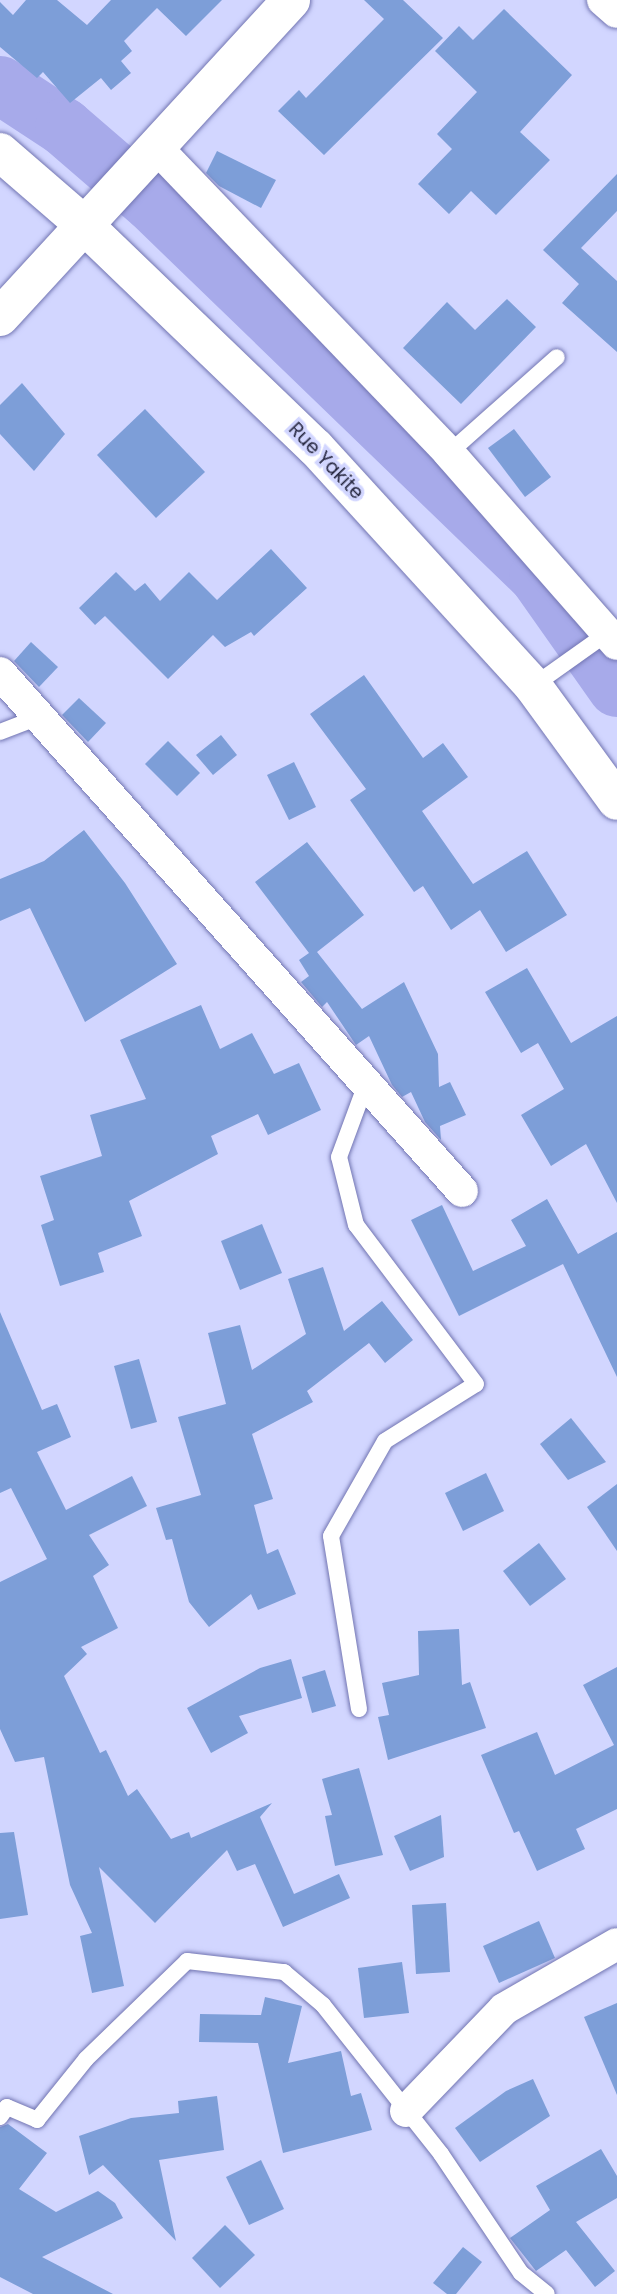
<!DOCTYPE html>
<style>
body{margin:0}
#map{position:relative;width:617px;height:2294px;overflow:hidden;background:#d2d6ff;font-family:Poppins,sans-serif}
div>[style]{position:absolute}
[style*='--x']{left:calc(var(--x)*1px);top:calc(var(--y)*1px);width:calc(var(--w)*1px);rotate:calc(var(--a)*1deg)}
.river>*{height:58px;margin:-29px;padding:0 29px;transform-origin:29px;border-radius:29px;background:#a7aaea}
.building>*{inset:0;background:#7d9ed8}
.roads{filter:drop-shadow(0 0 2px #7275b2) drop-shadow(0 0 2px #7275b2)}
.lane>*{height:16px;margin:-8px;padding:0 8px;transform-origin:8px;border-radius:8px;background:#fff}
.street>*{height:32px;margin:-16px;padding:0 16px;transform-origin:16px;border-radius:16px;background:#fff}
.secondary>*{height:38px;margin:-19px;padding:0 19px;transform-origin:19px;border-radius:19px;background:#fff}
span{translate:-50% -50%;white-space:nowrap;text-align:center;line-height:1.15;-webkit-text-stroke:7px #d2d6ff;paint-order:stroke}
.street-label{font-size:19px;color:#272841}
</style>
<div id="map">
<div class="river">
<div style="--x:0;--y:85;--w:77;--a:33.3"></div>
<div style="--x:64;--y:127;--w:116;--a:40.8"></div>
<div style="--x:152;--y:203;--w:537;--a:44.02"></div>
<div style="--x:538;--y:576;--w:137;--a:54.8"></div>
</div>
<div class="building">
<div style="clip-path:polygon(26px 0,57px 0,87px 25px,111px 0,222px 0,186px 36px,157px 8px,124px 41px,132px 51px,121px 61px,131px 73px,111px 90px,101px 78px,70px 103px,43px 72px,37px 78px,0 47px,0 2px,13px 15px)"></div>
<div style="clip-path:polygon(364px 0,403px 0,443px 38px,324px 155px,278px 111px,299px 90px,306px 98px,384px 19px)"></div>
<div style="clip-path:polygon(504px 9px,572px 75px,520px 132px,550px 160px,496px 215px,471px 191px,449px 214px,418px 184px,452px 149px,437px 134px,477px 92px,435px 51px,459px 26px,473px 40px)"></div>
<div style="clip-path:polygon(217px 151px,276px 180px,261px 208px,219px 186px,206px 173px)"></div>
<div style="clip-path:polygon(617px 174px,617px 211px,581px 248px,617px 281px,617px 352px,562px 303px,579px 284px,543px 250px)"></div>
<div style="clip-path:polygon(507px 299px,536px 327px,461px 404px,403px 348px,447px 302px,475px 330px)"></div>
<div style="clip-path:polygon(22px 383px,65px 434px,34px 471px,0 434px,0 405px)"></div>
<div style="clip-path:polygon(145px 409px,205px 472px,156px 518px,97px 455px)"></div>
<div style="clip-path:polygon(514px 429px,551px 477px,525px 497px,488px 448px)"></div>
<div style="clip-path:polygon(271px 549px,307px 588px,254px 636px,251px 632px,225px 647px,213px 635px,168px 679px,105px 616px,95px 625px,79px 608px,116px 572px,135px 591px,145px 583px,160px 601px,189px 572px,217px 600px)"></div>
<div style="clip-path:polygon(31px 642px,58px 667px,39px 687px,14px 661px)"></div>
<div style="clip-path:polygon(364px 675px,423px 758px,443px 743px,468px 777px,422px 811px,473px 884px,527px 851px,567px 915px,506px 952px,480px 910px,451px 930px,423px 886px,414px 892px,350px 800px,366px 789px,310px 714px)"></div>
<div style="clip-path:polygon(79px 698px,106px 723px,88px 742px,62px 715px)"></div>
<div style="clip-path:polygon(221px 735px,237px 755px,213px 775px,196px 755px)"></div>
<div style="clip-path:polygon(168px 741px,200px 773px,177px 796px,145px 764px)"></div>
<div style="clip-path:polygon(294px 762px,316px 807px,289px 820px,267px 775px)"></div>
<div style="clip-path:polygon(84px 830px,125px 883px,177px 964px,85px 1022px,30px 908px,0 921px,0 879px,44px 861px)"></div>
<div style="clip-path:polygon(307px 842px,364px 915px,317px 952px,362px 1009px,404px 982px,438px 1054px,439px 1087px,450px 1082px,466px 1115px,440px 1126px,441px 1140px,425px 1122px,411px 1092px,402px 1097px,392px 1085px,369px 1036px,356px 1045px,327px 1002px,322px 1007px,301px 982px,309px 976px,299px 960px,309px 953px,255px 882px)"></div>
<div style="clip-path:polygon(527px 968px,571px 1043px,617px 1016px,617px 1203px,586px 1144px,551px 1166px,521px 1115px,564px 1089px,538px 1043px,521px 1053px,485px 992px)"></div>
<div style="clip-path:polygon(201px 1005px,220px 1049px,252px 1033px,274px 1074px,299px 1063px,321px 1110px,268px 1135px,258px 1114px,211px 1136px,218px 1154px,129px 1201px,142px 1236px,98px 1253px,104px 1272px,60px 1286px,41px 1225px,54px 1220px,40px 1176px,102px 1156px,90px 1115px,146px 1099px,120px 1040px)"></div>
<div style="clip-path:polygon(547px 1199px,578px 1254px,617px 1232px,617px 1377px,563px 1264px,459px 1316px,411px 1220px,442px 1205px,473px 1271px,526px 1246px,511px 1220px)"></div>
<div style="clip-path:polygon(262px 1224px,282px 1273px,240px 1290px,221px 1241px)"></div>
<div style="clip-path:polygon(323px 1267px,344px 1331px,382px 1301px,413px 1340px,385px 1363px,369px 1343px,307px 1391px,313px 1402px,252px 1434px,273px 1499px,254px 1505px,267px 1554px,278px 1549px,296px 1594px,258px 1610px,251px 1594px,209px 1627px,189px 1602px,172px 1539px,166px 1540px,156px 1508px,201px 1495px,178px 1417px,226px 1404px,208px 1333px,240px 1325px,252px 1370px,306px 1334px,288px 1279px)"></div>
<div style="clip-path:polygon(0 1312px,42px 1410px,57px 1404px,71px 1437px,37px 1452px,66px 1510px,132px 1476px,147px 1506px,89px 1535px,109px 1565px,93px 1576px,118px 1628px,81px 1647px,87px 1654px,64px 1676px,100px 1753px,106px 1750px,128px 1796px,137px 1789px,171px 1839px,189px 1832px,191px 1838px,272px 1803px,260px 1817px,294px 1894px,339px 1874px,350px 1898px,283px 1927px,255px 1864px,237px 1871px,227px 1850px,155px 1923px,99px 1867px,124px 1986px,92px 1993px,80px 1936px,92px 1933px,70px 1885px,44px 1757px,15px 1762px,0 1729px,0 1582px,47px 1559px,11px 1488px,0 1493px)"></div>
<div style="clip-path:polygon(139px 1359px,157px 1422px,131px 1429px,114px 1366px)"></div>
<div style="clip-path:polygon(571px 1418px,606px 1462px,568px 1480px,540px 1444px)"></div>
<div style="clip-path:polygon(486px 1473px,504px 1511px,463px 1531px,445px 1493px)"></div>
<div style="clip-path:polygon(617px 1484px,617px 1551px,587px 1507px)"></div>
<div style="clip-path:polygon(539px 1543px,566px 1579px,530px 1606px,503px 1571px)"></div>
<div style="clip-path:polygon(459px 1629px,462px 1685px,470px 1682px,486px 1728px,388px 1760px,378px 1717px,389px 1715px,382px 1683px,419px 1675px,418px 1631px)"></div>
<div style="clip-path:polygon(291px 1659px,302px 1698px,239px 1716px,248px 1733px,211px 1753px,187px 1708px,260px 1668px)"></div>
<div style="clip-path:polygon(617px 1667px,617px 1809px,576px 1829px,585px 1849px,537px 1871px,519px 1831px,514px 1833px,481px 1755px,537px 1732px,555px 1775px,614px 1745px,583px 1685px)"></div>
<div style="clip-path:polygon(325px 1670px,336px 1706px,312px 1713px,302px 1677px)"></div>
<div style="clip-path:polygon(359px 1768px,383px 1855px,335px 1866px,325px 1816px,332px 1815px,322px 1779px)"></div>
<div style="clip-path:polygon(441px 1815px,444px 1857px,410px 1871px,394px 1836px)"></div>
<div style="clip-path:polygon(14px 1832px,28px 1915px,0 1919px,0 1833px)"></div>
<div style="clip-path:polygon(446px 1903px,450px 1972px,416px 1974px,412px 1905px)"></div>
<div style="clip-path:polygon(539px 1921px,555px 1958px,499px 1983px,483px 1946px)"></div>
<div style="clip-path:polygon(402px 1962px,409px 2013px,364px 2018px,358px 1968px)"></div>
<div style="clip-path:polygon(265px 1997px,302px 2006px,288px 2063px,341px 2051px,351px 2096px,361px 2093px,372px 2130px,283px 2153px,258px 2043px,199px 2042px,200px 2014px,261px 2015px)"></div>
<div style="clip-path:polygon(617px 2003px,617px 2095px,584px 2017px)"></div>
<div style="clip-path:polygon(533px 2079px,550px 2116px,480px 2162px,455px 2128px,506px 2091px)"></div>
<div style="clip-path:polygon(217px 2096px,224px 2150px,159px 2160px,176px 2241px,103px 2165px,89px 2175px,79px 2136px,131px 2118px,179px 2113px,178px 2101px)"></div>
<div style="clip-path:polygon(8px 2124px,47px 2153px,19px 2189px,56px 2212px,98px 2191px,115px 2203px,123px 2218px,42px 2257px,113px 2294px,33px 2294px,0 2277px,0 2127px)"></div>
<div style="clip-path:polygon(601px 2149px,617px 2176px,617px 2198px,576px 2222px,615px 2271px,595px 2287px,566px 2250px,536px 2271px,510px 2238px,550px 2210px,536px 2186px)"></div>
<div style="clip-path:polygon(261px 2160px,284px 2209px,249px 2225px,226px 2177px)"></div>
<div style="clip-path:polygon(225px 2225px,255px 2255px,220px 2288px,192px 2258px)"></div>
<div style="clip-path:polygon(463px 2247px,482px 2262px,456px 2294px,447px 2294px,433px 2283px)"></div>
</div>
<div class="roads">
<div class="lane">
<div style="--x:449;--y:453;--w:144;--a:-41.6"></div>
<div style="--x:533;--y:686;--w:93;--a:-35.4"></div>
<div style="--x:0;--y:732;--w:42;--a:-21"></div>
<div style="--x:359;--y:1709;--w:175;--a:-99.2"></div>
<div style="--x:331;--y:1536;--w:109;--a:-60.4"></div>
<div style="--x:385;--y:1441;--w:107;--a:-32.1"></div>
<div style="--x:476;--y:1384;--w:199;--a:-127"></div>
<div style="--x:356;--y:1225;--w:70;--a:-104"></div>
<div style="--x:339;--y:1157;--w:78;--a:-69.7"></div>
<div style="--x:0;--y:2117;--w:12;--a:-55"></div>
<div style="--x:7;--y:2107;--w:33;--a:23"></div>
<div style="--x:37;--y:2120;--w:78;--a:-51.2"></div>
<div style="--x:86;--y:2059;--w:141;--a:-44.1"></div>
<div style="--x:187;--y:1961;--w:98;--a:6.5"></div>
<div style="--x:284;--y:1972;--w:51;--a:40.2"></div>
<div style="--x:323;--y:2005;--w:190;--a:51.6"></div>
<div style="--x:441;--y:2154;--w:143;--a:56.1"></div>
<div style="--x:521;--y:2273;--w:33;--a:39"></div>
</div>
<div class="street">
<div style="--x:603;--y:0;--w:18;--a:41"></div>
<div style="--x:155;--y:146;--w:425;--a:46.2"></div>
<div style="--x:449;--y:453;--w:254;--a:48.7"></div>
<div style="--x:0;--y:673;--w:694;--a:48.27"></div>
<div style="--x:406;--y:2111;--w:141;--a:-46.1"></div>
<div style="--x:504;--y:2009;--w:130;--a:-29.9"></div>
</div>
<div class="secondary">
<div style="--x:0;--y:152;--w:110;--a:40.9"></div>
<div style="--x:83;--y:224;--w:323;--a:43.9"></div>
<div style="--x:316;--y:448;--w:322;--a:47.6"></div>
<div style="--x:533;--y:686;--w:142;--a:53.9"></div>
<div style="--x:0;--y:317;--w:430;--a:-47.4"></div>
</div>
</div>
<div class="street-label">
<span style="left:326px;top:461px;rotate:46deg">Rue Yakite</span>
</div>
</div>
